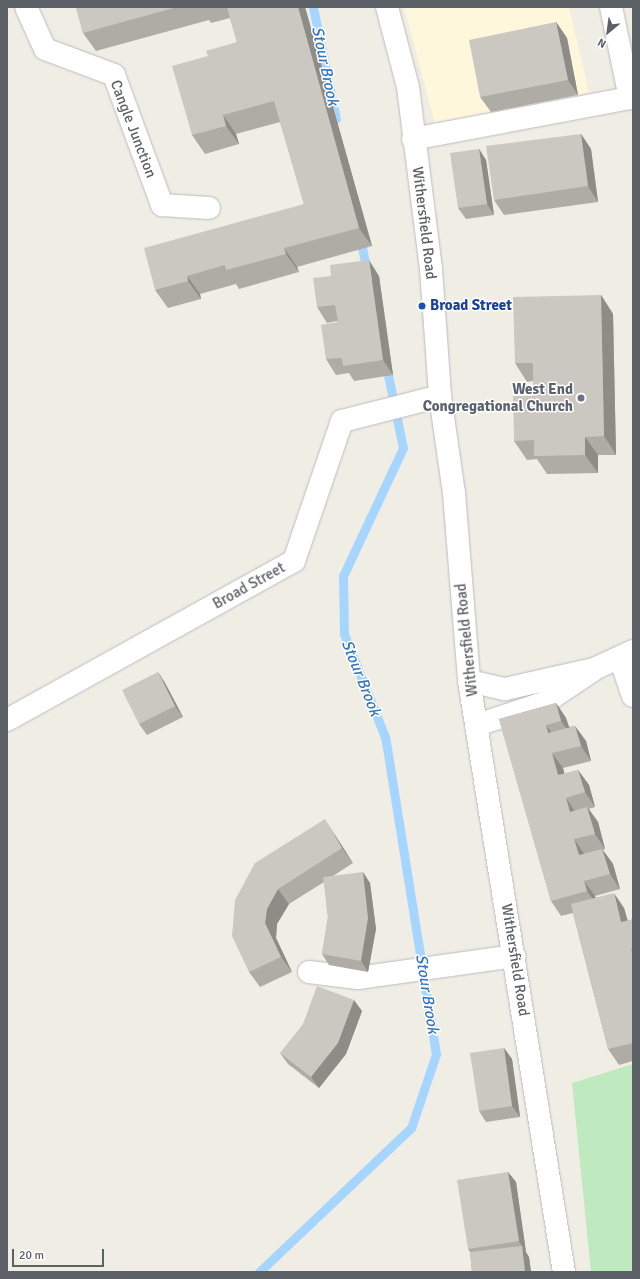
<!DOCTYPE html>
<style>
body{margin:0}
#map{position:relative;width:640px;height:1279px;overflow:hidden;background:#f0eee4;font-family:Signika,sans-serif}
div>[style]{position:absolute}
[style*='--x']{left:calc(var(--x)*1px);top:calc(var(--y)*1px);width:calc(var(--w)*1px);rotate:calc(var(--a)*1deg)}
.commercial>*{inset:0;background:#fff7db}
.green>*{inset:0;background:#bfeabf}
.stream>*{height:9px;margin:-4.5px;padding:0 4.5px;transform-origin:4.5px;border-radius:4.5px;background:#a6d6ff}
.roads{filter:drop-shadow(0 0 1px #b9bcc2) drop-shadow(0 0 1px #b9bcc2)}
.minor>*{height:22px;margin:-11px;padding:0 11px;transform-origin:11px;border-radius:11px;background:#fff}
.wall>*{inset:0;background:#afaca6}
.shaded-wall>*{inset:0;background:#8e8c87}
.building>*{inset:0;background:#cbc8c1}
.dots>*{width:11px;height:11px;translate:-50% -50%;box-sizing:border-box;border:2px solid #fff;border-radius:50%}
span{translate:-50% -50%;white-space:nowrap;text-align:center;line-height:1.15;-webkit-text-stroke:3px #fff;paint-order:stroke}
.street-label{font-size:15px;color:#5c6167}
.transit-label{font-size:15px;color:#164399;font-weight:700}
.left{translate:0 -50%;text-align:left}
.worship-label{font-size:15px;color:#5b616d;font-weight:700}
.right{translate:-100% -50%;text-align:right}
.water-label{font-size:16px;color:#3775bc;font-style:italic}
.frame{position:absolute;inset:0;border:8px solid #5c6167;pointer-events:none}
.north{position:absolute;left:588px;top:12px;width:40px;height:40px;-webkit-text-stroke:3px #fff;paint-order:stroke;rotate:209deg;font-size:11px;font-weight:700;line-height:16px;text-align:center;color:#5c6167}
.north::after{content:'';display:block;margin:auto;width:14px;height:18px;background:#5c6167;clip-path:polygon(50% 0,100% 100%,50% 72%,0 100%)}
.scale{position:absolute;left:12px;top:1249px;width:92px;height:18px;box-sizing:border-box;border:2px solid #5c6167;border-top:0;padding-left:5px;font-size:12px;line-height:14px;white-space:nowrap;color:#5c6167;-webkit-text-stroke:3px #fff;paint-order:stroke}
</style>
<div id="map">
<div class="commercial">
<div style="clip-path:polygon(404px 7px,569px 7px,589px 93px,435px 123px)"></div>
</div>
<div class="green">
<div style="clip-path:polygon(633px 1064px,633px 1272px,591px 1272px,572px 1083px)"></div>
</div>
<div class="stream">
<div style="--x:313;--y:7;--w:114;--a:78.4"></div>
<div style="--x:360;--y:237;--w:36;--a:79"></div>
<div style="--x:259;--y:1272;--w:209;--a:-43.5"></div>
<div style="--x:411;--y:1128;--w:78;--a:-71.3"></div>
<div style="--x:436;--y:1054;--w:321;--a:-99.1"></div>
<div style="--x:385;--y:737;--w:111;--a:-111.7"></div>
<div style="--x:344;--y:634;--w:58;--a:-91"></div>
<div style="--x:343;--y:576;--w:141;--a:-64.9"></div>
<div style="--x:403;--y:448;--w:85;--a:-101.6"></div>
</div>
<div class="roads">
<div class="minor">
<div style="--x:26;--y:7;--w:46;--a:65.7"></div>
<div style="--x:45;--y:49;--w:74;--a:20.6"></div>
<div style="--x:114;--y:75;--w:139;--a:69.7"></div>
<div style="--x:162;--y:205;--w:47;--a:3.7"></div>
<div style="--x:387;--y:7;--w:83;--a:75.3"></div>
<div style="--x:408;--y:87;--w:183;--a:82.8"></div>
<div style="--x:431;--y:269;--w:127;--a:85.9"></div>
<div style="--x:440;--y:396;--w:98;--a:81.8"></div>
<div style="--x:454;--y:493;--w:189;--a:85.4"></div>
<div style="--x:469;--y:681;--w:599;--a:80.87"></div>
<div style="--x:413;--y:139;--w:221;--a:-10.7"></div>
<div style="--x:630;--y:98;--w:93;--a:-101.8"></div>
<div style="--x:620;--y:658;--w:40;--a:71.1"></div>
<div style="--x:469;--y:681;--w:37;--a:13"></div>
<div style="--x:505;--y:689;--w:91;--a:-12.7"></div>
<div style="--x:594;--y:669;--w:43;--a:-24.8"></div>
<div style="--x:7;--y:720;--w:328;--a:-29"></div>
<div style="--x:294;--y:561;--w:148;--a:-71.1"></div>
<div style="--x:342;--y:421;--w:101;--a:-14.3"></div>
<div style="--x:477;--y:725;--w:71;--a:-18.2"></div>
<div style="--x:544;--y:703;--w:58;--a:-33.7"></div>
<div style="--x:309;--y:972;--w:49;--a:7"></div>
<div style="--x:358;--y:978;--w:158;--a:-8"></div>
</div>
</div>
<div class="wall">
<div style="clip-path:polygon(76px 7px,305px 7px,372px 246px,297px 267px,299px 272px,239px 289px,236px 284px,200px 294px,201px 299px,168px 308px,155px 290px,304px 204px,280px 122px,236px 134px,239px 144px,205px 154px,192px 135px,208px 56px,237px 42px,230px 18px,211px 23px,209px 20px,96px 51px,83px 33px)"></div>
<div style="clip-path:polygon(556px 22px,567px 38px,578px 95px,491px 112px,480px 97px)"></div>
<div style="clip-path:polygon(581px 134px,591px 149px,598px 202px,504px 215px,494px 200px)"></div>
<div style="clip-path:polygon(479px 149px,486px 160px,494px 215px,466px 219px,458px 208px)"></div>
<div style="clip-path:polygon(379px 276px,393px 375px,354px 381px,349px 373px,336px 375px,326px 359px,338px 322px,337px 321px,327px 323px,317px 307px)"></div>
<div style="clip-path:polygon(601px 295px,613px 314px,616px 455px,598px 455px,598px 473px,547px 474px,537px 459px,527px 460px,514px 441px,533px 396px,533px 381px,527px 382px,515px 363px)"></div>
<div style="clip-path:polygon(158px 672px,165px 683px,183px 717px,147px 735px,139px 724px)"></div>
<div style="clip-path:polygon(556px 703px,566px 718px,569px 727px,575px 726px,586px 741px,591px 761px,563px 768px,564px 774px,578px 770px,589px 785px,595px 807px,589px 809px,598px 822px,605px 849px,603px 850px,613px 864px,620px 889px,595px 896px,595px 897px,624px 908px,628px 921px,633px 919px,633px 1061px,619px 1065px,608px 1049px,573px 913px,561px 916px,551px 901px,499px 719px)"></div>
<div style="clip-path:polygon(335px 835px,353px 863px,333px 876px,370px 883px,376px 929px,368px 972px,329px 965px,322px 954px,328px 917px,324px 882px,289px 904px,277px 924px,276px 938px,292px 972px,260px 987px,249px 972px,235px 900px)"></div>
<div style="clip-path:polygon(362px 1011px,346px 1054px,319px 1088px,288px 1064px,280px 1053px)"></div>
<div style="clip-path:polygon(504px 1048px,512px 1059px,520px 1117px,486px 1122px,479px 1111px)"></div>
<div style="clip-path:polygon(508px 1172px,516px 1182px,526px 1252px,529px 1257px,531px 1272px,472px 1272px,470px 1252px,468px 1249px)"></div>
</div>
<div class="shaded-wall">
<div style="clip-path:polygon(298px 7px,305px 7px,372px 246px,359px 228px)"></div>
<div style="clip-path:polygon(556px 22px,567px 38px,578px 95px,568px 80px)"></div>
<div style="clip-path:polygon(223px 115px,236px 134px,239px 144px,226px 126px)"></div>
<div style="clip-path:polygon(581px 134px,591px 149px,598px 202px,588px 186px)"></div>
<div style="clip-path:polygon(479px 149px,486px 160px,494px 215px,487px 204px)"></div>
<div style="clip-path:polygon(284px 248px,297px 267px,299px 272px,286px 254px)"></div>
<div style="clip-path:polygon(369px 260px,379px 276px,393px 375px,383px 360px)"></div>
<div style="clip-path:polygon(187px 276px,200px 294px,201px 299px,188px 281px)"></div>
<div style="clip-path:polygon(601px 295px,613px 314px,616px 455px,604px 436px)"></div>
<div style="clip-path:polygon(585px 437px,598px 455px,598px 473px,585px 455px)"></div>
<div style="clip-path:polygon(158px 672px,165px 683px,183px 717px,175px 706px)"></div>
<div style="clip-path:polygon(556px 703px,566px 718px,572px 736px,561px 721px)"></div>
<div style="clip-path:polygon(546px 725px,557px 740px,548px 733px)"></div>
<div style="clip-path:polygon(575px 726px,586px 741px,591px 761px,581px 746px)"></div>
<div style="clip-path:polygon(552px 753px,563px 768px,569px 790px,558px 775px)"></div>
<div style="clip-path:polygon(578px 770px,589px 785px,595px 807px,585px 792px)"></div>
<div style="clip-path:polygon(566px 798px,576px 813px,570px 812px)"></div>
<div style="clip-path:polygon(587px 807px,598px 822px,605px 849px,595px 834px)"></div>
<div style="clip-path:polygon(325px 819px,335px 835px,353px 863px,342px 848px)"></div>
<div style="clip-path:polygon(574px 839px,585px 855px,579px 855px)"></div>
<div style="clip-path:polygon(602px 849px,613px 864px,620px 889px,610px 874px)"></div>
<div style="clip-path:polygon(363px 872px,370px 883px,376px 929px,368px 972px,361px 961px)"></div>
<div style="clip-path:polygon(584px 881px,595px 896px,598px 906px,587px 891px)"></div>
<div style="clip-path:polygon(278px 889px,289px 904px,277px 924px,276px 938px,292px 972px,281px 957px,265px 923px,267px 909px)"></div>
<div style="clip-path:polygon(614px 893px,624px 908px,632px 937px,621px 922px)"></div>
<div style="clip-path:polygon(354px 1000px,362px 1011px,346px 1054px,319px 1088px,311px 1077px)"></div>
<div style="clip-path:polygon(504px 1048px,512px 1059px,520px 1117px,512px 1106px)"></div>
<div style="clip-path:polygon(508px 1172px,516px 1182px,526px 1252px,519px 1241px)"></div>
<div style="clip-path:polygon(522px 1246px,529px 1257px,531px 1272px,525px 1272px)"></div>
</div>
<div class="building">
<div style="clip-path:polygon(76px 7px,177px 7px,83px 33px)"></div>
<div style="clip-path:polygon(227px 7px,298px 7px,359px 228px,284px 248px,286px 254px,226px 270px,225px 265px,187px 276px,188px 281px,155px 290px,144px 248px,304px 204px,274px 101px,223px 115px,226px 126px,192px 135px,172px 66px,208px 56px,206px 51px,237px 42px)"></div>
<div style="clip-path:polygon(556px 22px,568px 80px,480px 97px,469px 40px)"></div>
<div style="clip-path:polygon(581px 134px,588px 186px,494px 200px,486px 146px)"></div>
<div style="clip-path:polygon(479px 149px,487px 204px,458px 208px,450px 153px)"></div>
<div style="clip-path:polygon(369px 260px,383px 360px,343px 366px,342px 358px,326px 359px,321px 325px,338px 322px,335px 305px,317px 307px,313px 278px,331px 276px,330px 265px)"></div>
<div style="clip-path:polygon(601px 295px,604px 436px,585px 437px,585px 455px,534px 456px,534px 440px,514px 441px,513px 396px,533px 396px,533px 363px,515px 363px,513px 297px)"></div>
<div style="clip-path:polygon(158px 672px,175px 706px,139px 724px,122px 690px)"></div>
<div style="clip-path:polygon(556px 703px,561px 721px,546px 725px,548px 733px,575px 726px,581px 746px,552px 753px,558px 775px,578px 770px,585px 792px,566px 798px,570px 812px,587px 807px,595px 834px,574px 839px,579px 855px,602px 849px,610px 874px,584px 881px,587px 891px,551px 901px,499px 719px)"></div>
<div style="clip-path:polygon(325px 819px,342px 848px,278px 889px,267px 909px,265px 923px,281px 957px,249px 972px,232px 936px,235px 900px,255px 863px)"></div>
<div style="clip-path:polygon(363px 872px,368px 918px,361px 961px,322px 954px,328px 917px,323px 877px)"></div>
<div style="clip-path:polygon(614px 893px,621px 922px,633px 919px,633px 948px,631px 948px,633px 957px,633px 1043px,608px 1049px,571px 904px)"></div>
<div style="clip-path:polygon(317px 986px,354px 1000px,338px 1043px,311px 1077px,280px 1053px,303px 1024px)"></div>
<div style="clip-path:polygon(504px 1048px,512px 1106px,479px 1111px,470px 1053px)"></div>
<div style="clip-path:polygon(508px 1172px,519px 1241px,468px 1249px,457px 1180px)"></div>
<div style="clip-path:polygon(522px 1246px,525px 1272px,472px 1272px,470px 1252px)"></div>
</div>
<div class="dots">
<div style="left:422px;top:306px;background:#1a4fb4"></div>
<div style="left:581px;top:398px;background:#6b7280"></div>
</div>
<div class="street-label">
<span style="left:133px;top:129px;rotate:69deg">Cangle Junction</span>
<span style="left:424px;top:223px;rotate:83deg">Withersfield Road</span>
<span style="left:249px;top:586px;rotate:-29deg">Broad Street</span>
<span style="left:467px;top:640px;rotate:-96deg">Withersfield Road</span>
<span style="left:515px;top:960px;rotate:81deg">Withersfield Road</span>
</div>
<div class="transit-label">
<span class="left" style="left:430px;top:306px">Broad Street</span>
</div>
<div class="worship-label">
<span class="right" style="left:573px;top:398px">West End<br>Congregational Church</span>
</div>
<div class="water-label">
<span style="left:325px;top:66px;rotate:78deg">Stour Brook</span>
<span style="left:361px;top:678px;rotate:68deg">Stour Brook</span>
<span style="left:427px;top:994px;rotate:81deg">Stour Brook</span>
</div>
<div class="frame"></div>
<div class="north">N</div>
<div class="scale">20 m</div>
</div>
